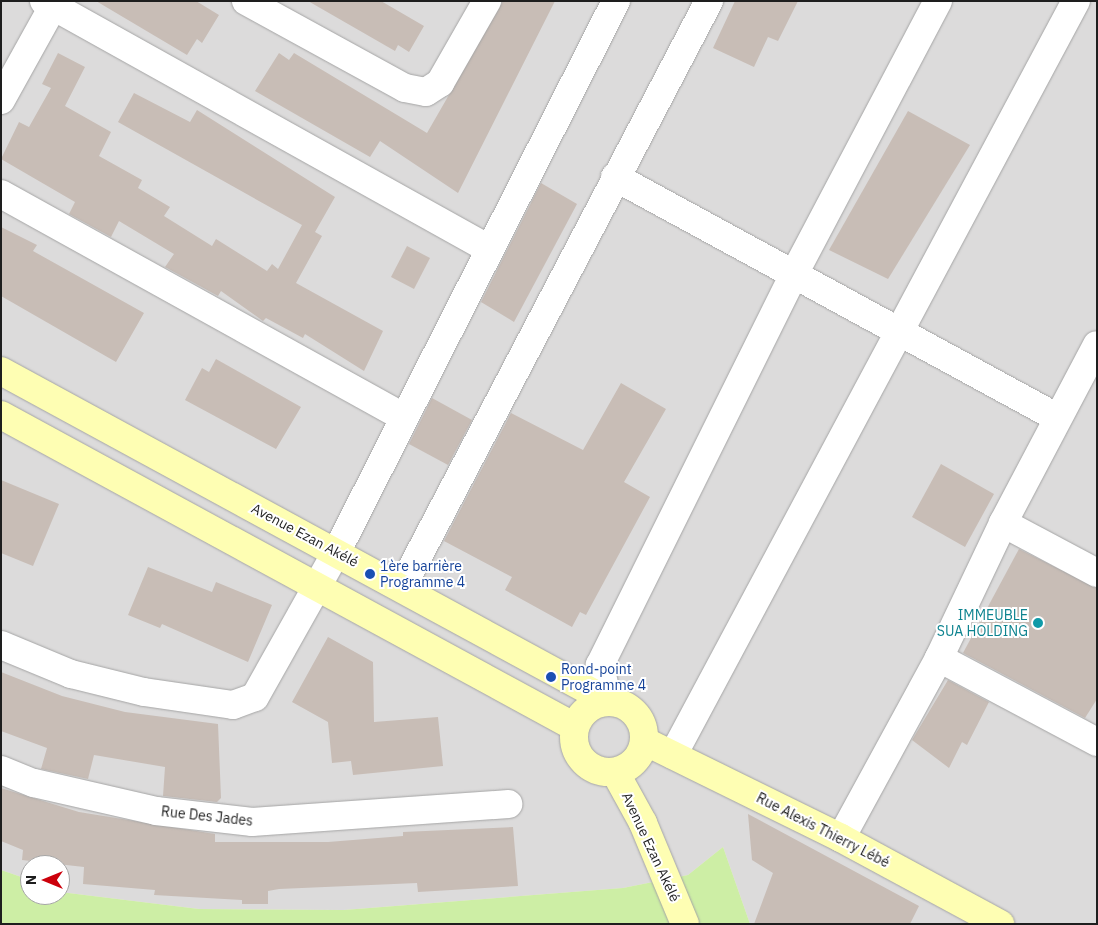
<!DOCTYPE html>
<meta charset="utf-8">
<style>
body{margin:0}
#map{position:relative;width:1098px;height:925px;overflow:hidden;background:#f0ebe3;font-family:"IBM Plex Sans",sans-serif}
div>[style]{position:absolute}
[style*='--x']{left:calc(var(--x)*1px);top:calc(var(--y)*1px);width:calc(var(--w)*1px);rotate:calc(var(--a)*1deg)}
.residential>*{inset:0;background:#dcdbdb}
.grass>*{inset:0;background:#cdeea5}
.building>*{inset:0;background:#c8bdb6}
.roads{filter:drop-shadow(0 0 1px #a5a5a5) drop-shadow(0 0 1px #a5a5a5)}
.street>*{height:28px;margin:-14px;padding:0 14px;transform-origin:14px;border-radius:14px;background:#fff}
.secondary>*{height:28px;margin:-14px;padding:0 14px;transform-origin:14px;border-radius:14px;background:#fefeb3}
.secondary>.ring{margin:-14px;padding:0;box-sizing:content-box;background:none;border:28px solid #fefeb3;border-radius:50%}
.dots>*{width:14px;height:14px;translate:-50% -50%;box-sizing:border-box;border:2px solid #fff;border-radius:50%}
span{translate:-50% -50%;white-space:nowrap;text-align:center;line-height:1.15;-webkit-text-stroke:4px #fff;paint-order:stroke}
.street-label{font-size:14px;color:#1e1e1e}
.transit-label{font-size:14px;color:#164399}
.left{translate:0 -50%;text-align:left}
.culture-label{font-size:14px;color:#0d838f}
.right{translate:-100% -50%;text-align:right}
.frame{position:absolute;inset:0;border:2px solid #1e1e1e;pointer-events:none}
.north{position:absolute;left:20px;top:855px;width:50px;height:50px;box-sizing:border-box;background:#fff;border:1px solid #a5a5a5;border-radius:50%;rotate:270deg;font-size:14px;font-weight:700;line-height:20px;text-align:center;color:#1e1e1e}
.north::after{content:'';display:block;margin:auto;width:18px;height:22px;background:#cc000b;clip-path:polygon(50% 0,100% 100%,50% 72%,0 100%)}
</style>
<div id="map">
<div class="residential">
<div style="clip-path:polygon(1px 1px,1097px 1px,1097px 924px,750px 924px,723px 847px,688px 875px,623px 888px,344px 910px,199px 909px,60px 892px,60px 865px,30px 865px,30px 880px,1px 870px)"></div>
</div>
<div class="grass">
<div style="clip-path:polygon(723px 847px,750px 924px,1px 924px,1px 870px,30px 880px,30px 895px,60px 892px,199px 909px,344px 910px,623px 888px,688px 875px)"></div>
</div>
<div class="building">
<div style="clip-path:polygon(96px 1px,196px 1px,219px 15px,202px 43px,197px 39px,187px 55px)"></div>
<div style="clip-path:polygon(308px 1px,381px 1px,424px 26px,409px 52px,398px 45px,395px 51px)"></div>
<div style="clip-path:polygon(503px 1px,555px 1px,458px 193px,380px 141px,370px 157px,255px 91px,279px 53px,289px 60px,294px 53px,427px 133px)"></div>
<div style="clip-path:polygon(735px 1px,798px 1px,778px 41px,768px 37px,754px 67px,713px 48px)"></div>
<div style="clip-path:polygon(58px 53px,85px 67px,65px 106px,111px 132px,99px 156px,142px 180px,138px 188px,170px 207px,164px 216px,212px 246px,216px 239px,267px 271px,272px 264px,278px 269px,302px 225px,118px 122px,134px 93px,190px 122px,197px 110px,335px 197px,315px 232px,322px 236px,296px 283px,383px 331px,364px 371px,305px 334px,303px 338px,266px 318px,263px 321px,221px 291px,218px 296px,165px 267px,174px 254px,119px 221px,111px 237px,69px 214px,75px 202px,1px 159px,19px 122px,29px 127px,51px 88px,42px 84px)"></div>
<div style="clip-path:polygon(908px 111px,970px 145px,888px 279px,829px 250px)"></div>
<div style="clip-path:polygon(541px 183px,577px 204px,514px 322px,481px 302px)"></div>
<div style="clip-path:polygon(1px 227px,37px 245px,33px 251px,144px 313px,116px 362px,1px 296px)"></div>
<div style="clip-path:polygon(407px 246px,430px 258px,414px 289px,391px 277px)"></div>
<div style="clip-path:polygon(216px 359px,301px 407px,276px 449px,185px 400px,202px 368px,209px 372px)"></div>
<div style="clip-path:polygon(621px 383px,666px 409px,624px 482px,650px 497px,586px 615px,580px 612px,572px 627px,505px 590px,512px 577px,444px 541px,511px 413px,583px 450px)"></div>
<div style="clip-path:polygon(432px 398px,472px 420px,448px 465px,409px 444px)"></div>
<div style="clip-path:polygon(941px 464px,994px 494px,965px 547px,912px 517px)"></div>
<div style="clip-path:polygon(1px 480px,59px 504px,33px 566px,1px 553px)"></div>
<div style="clip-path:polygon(1019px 549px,1097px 588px,1097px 699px,1085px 718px,963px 653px)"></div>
<div style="clip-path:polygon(148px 567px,212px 592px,216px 582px,272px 605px,248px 662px,162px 624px,160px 628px,128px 615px)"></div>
<div style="clip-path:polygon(328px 637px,373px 662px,374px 722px,438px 717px,443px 766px,353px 775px,351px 761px,332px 763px,328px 722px,292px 702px)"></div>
<div style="clip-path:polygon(1px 672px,62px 696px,125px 712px,218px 724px,221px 798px,217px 802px,163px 796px,165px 767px,94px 755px,88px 779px,41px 769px,47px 748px,1px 731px)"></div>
<div style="clip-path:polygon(948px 680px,989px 702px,967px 745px,962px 742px,949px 768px,912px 740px)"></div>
<div style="clip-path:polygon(1px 788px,79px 812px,215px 834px,215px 842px,328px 842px,403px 836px,403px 832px,513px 827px,518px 886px,418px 892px,417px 883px,279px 889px,268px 891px,268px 904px,242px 904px,242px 900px,154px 895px,155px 890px,83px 884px,84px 867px,22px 860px,23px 850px,1px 841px)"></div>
<div style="clip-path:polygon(748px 814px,919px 906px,910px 924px,754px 924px,773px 873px,752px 860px)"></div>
</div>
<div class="roads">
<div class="street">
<div style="--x:44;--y:1;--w:509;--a:29.13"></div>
<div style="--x:246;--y:1;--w:181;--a:28.7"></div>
<div style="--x:405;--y:88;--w:21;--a:11"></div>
<div style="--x:426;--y:92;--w:17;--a:-33"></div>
<div style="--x:440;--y:83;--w:95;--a:-60.2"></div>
<div style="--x:1;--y:100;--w:107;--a:-61"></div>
<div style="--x:615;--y:177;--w:504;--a:28.55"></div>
<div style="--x:1;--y:194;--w:461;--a:29"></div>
<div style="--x:1003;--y:523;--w:106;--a:28"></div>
<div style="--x:402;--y:587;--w:662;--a:-62.35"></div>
<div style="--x:1;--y:645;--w:76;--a:22.5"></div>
<div style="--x:71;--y:674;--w:75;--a:13.9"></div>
<div style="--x:144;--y:692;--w:90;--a:8.3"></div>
<div style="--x:233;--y:705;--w:23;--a:-20"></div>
<div style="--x:255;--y:697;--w:167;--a:-60.7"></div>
<div style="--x:337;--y:551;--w:617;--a:-63.1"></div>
<div style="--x:939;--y:658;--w:179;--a:28"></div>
<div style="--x:608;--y:701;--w:37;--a:-103"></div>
<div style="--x:600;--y:665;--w:434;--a:-63.6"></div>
<div style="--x:793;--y:276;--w:311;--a:-62.2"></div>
<div style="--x:673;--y:755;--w:855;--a:-61.88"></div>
<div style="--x:1;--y:770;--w:35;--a:22"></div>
<div style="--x:34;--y:783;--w:125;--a:12.9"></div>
<div style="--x:156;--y:811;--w:97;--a:6.5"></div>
<div style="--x:252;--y:822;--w:257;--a:-4"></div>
<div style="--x:841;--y:838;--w:205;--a:-61.4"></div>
<div style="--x:939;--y:658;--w:149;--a:-64.6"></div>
<div style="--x:1003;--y:523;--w:201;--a:-62.2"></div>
</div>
<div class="secondary">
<div style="--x:1;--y:371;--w:691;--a:28.53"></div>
<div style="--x:1;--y:415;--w:653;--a:28.53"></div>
<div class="ring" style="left:574px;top:702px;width:42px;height:42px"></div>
<div style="--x:644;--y:741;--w:220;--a:26.2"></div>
<div style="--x:841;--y:838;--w:181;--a:28.4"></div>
<div style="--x:615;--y:772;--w:58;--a:61.2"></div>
<div style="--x:643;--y:823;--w:109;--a:67.4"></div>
</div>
</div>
<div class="dots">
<div style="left:370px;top:574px;background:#1a4fb4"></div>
<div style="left:1038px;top:623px;background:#0f9aa8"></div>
<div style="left:551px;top:677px;background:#1a4fb4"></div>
</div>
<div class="street-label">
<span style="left:305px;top:535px;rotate:28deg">Avenue Ezan Akélé</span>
<span style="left:207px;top:816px;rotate:6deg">Rue Des Jades</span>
<span style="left:823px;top:830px;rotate:27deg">Rue Alexis Thierry Lébé</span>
<span style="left:651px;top:847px;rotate:65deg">Avenue Ezan Akélé</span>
</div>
<div class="transit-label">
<span class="left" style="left:380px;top:574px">1ère barrière<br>Programme 4</span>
<span class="left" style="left:561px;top:677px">Rond-point<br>Programme 4</span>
</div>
<div class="culture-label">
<span class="right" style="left:1028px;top:623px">IMMEUBLE<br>SUA HOLDING</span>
</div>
<div class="frame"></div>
<div class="north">N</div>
</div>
